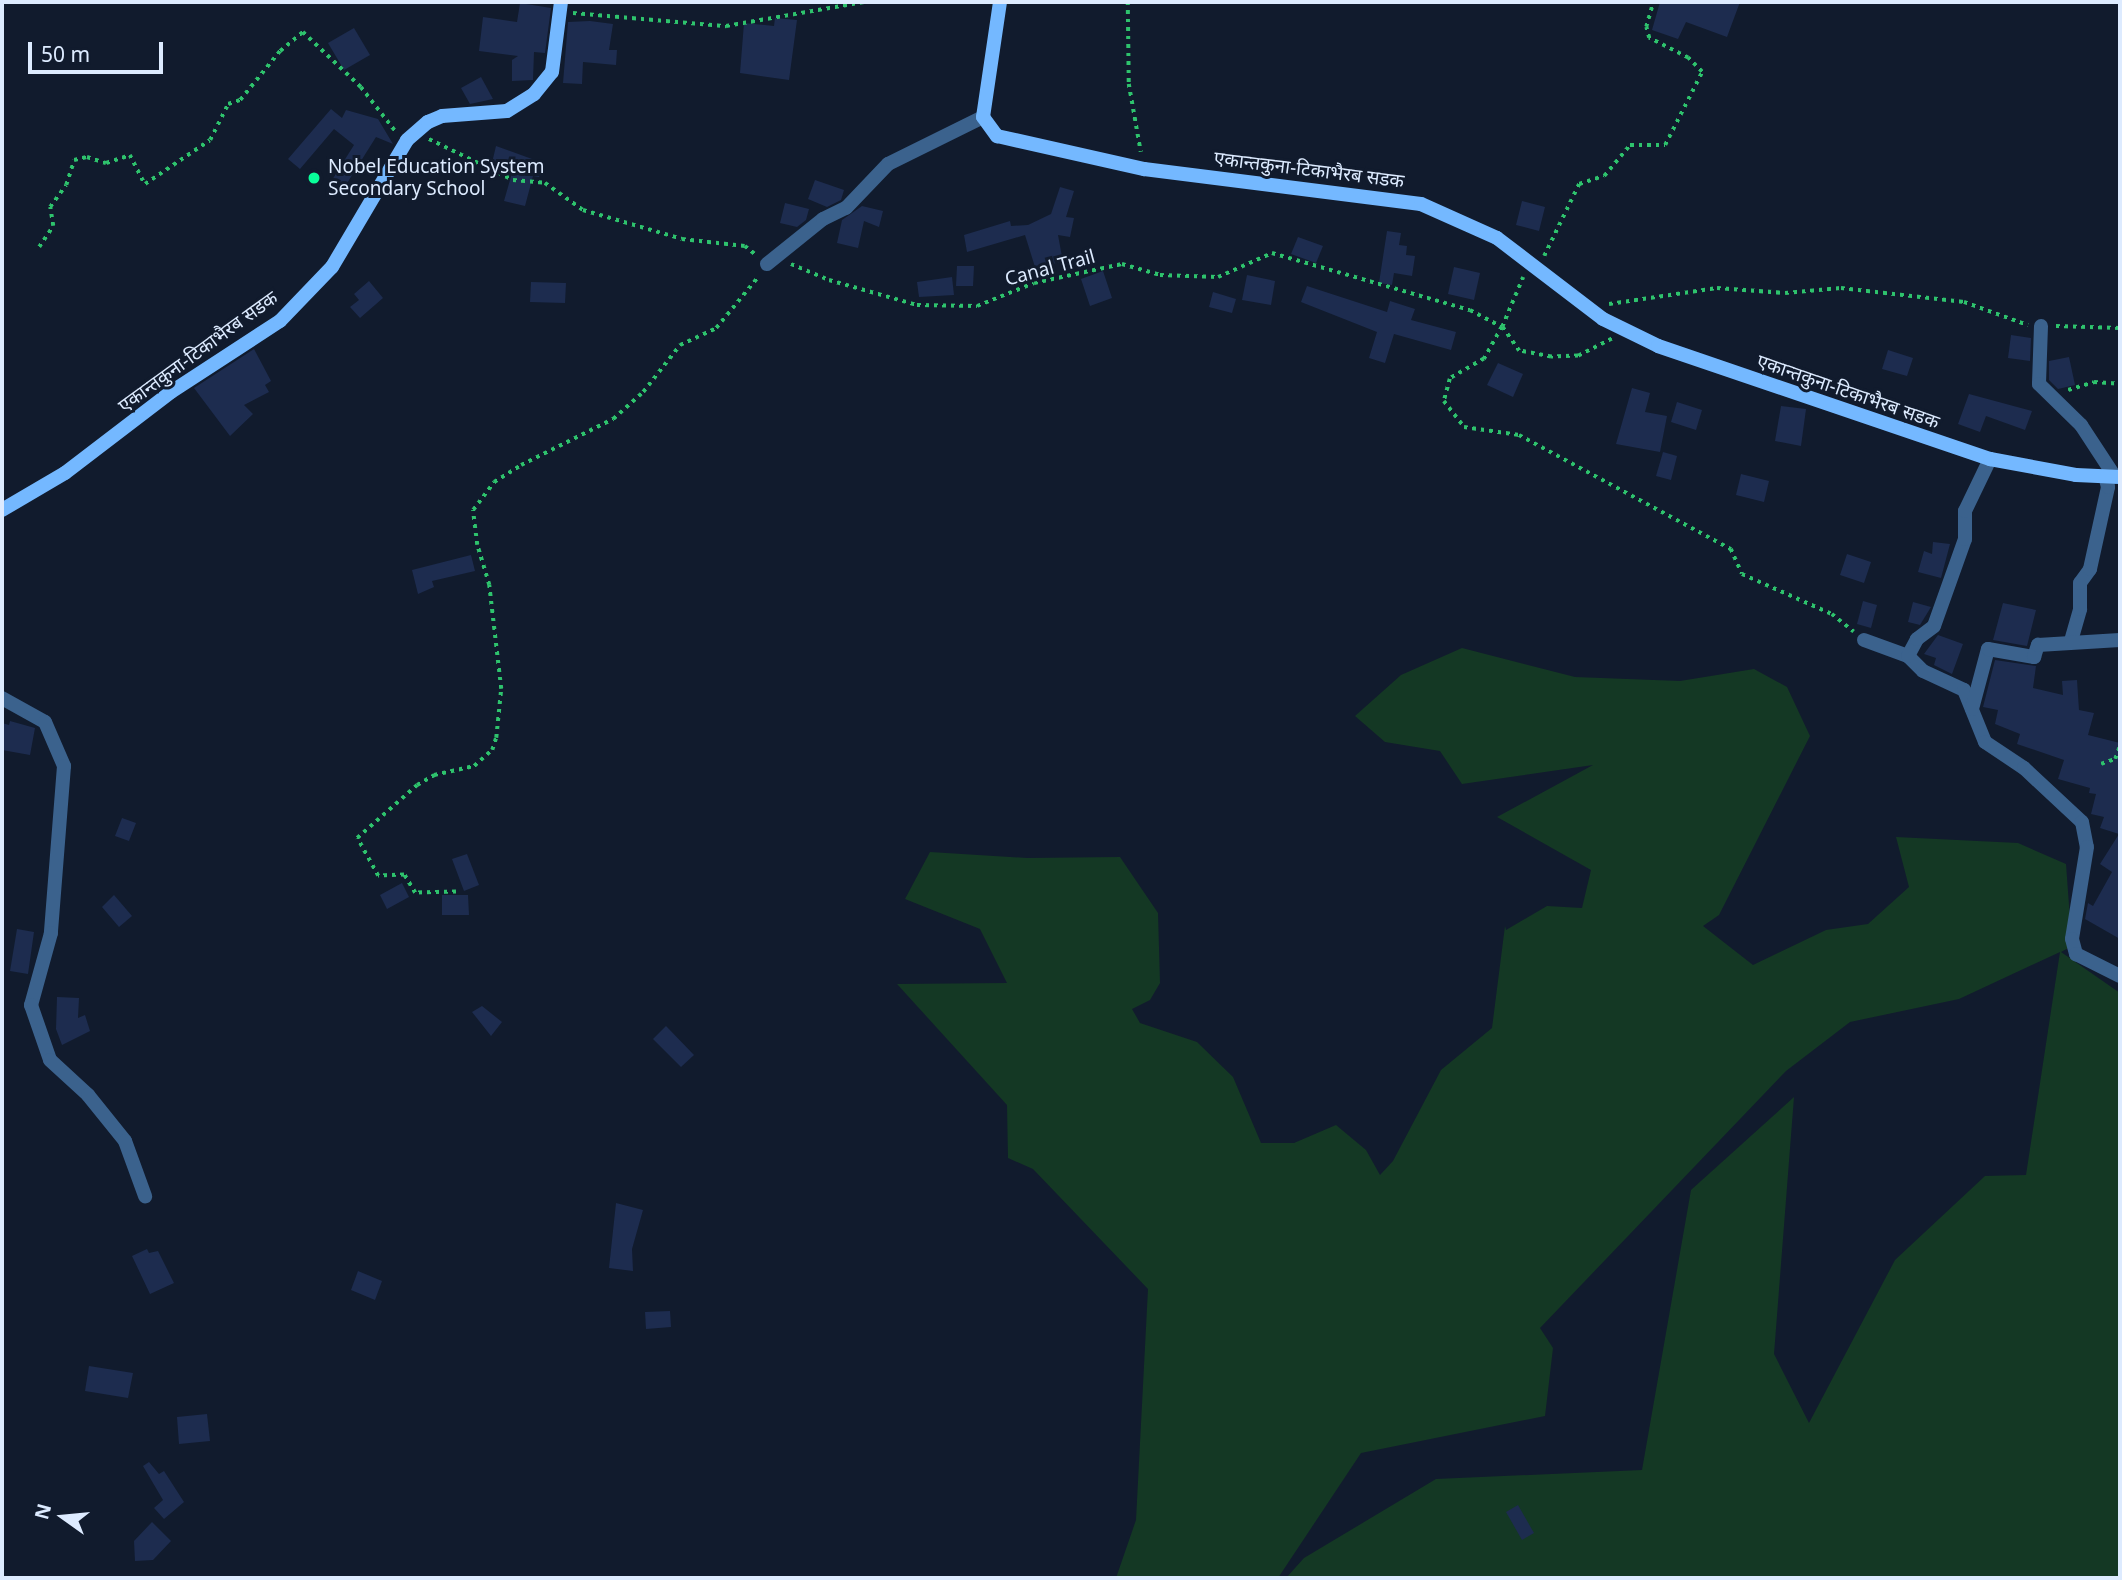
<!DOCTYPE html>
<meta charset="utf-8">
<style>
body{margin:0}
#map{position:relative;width:2122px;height:1580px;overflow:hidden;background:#111b2d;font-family:"Noto Sans","Noto Sans Devanagari",sans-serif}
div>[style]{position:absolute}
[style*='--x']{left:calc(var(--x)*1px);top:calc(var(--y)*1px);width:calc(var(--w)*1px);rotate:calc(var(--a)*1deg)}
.green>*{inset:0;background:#143824}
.building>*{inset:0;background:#1d2c4f}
.path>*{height:3.5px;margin-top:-1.75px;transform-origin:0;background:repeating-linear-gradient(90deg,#2ec36d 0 3.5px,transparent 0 8.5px)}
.street>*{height:14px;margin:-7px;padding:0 7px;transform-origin:7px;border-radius:7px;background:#3b628d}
.secondary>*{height:14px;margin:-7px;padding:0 7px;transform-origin:7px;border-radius:7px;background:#74b8ff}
.dots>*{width:19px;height:19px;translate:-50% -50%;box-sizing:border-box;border:4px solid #111b2d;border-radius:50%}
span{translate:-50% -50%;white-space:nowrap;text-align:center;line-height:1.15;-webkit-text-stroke:6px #111b2d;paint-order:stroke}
.poi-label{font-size:19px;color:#ddebff}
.left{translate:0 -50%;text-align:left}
.street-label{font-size:19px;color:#ddebff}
.frame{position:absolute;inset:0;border:4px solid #ddebff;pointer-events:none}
.north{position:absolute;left:28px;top:1482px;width:70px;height:70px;-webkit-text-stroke:5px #111b2d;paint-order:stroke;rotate:285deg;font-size:19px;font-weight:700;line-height:28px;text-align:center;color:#ddebff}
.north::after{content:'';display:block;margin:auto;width:24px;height:32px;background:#ddebff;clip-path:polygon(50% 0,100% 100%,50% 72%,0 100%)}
.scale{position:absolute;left:28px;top:42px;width:135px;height:32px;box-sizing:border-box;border:4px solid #ddebff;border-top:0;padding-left:9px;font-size:21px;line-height:24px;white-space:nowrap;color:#ddebff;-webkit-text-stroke:5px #111b2d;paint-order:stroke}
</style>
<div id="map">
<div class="green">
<div style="clip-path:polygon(1462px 648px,1575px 677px,1680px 681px,1754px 669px,1787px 687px,1810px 736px,1719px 915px,1703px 926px,1753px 965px,1826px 930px,1868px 924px,1909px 887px,1896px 837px,2018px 843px,2066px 864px,2072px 946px,2061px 952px,2120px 993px,2120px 1578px,1286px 1578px,1304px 1558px,1436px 1479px,1642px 1470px,1691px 1190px,1794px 1097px,1774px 1354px,1809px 1423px,1895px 1260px,1985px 1176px,2026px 1175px,2060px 952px,1959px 999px,1850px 1022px,1786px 1071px,1540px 1328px,1553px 1348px,1545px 1416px,1361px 1453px,1278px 1578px,1116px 1578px,1136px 1520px,1148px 1289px,1033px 1169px,1008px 1158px,1007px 1105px,897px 984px,1007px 983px,980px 929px,905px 899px,930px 852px,1027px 858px,1120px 857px,1158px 913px,1160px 983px,1150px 1000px,1132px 1009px,1140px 1023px,1197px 1042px,1233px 1077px,1261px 1143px,1294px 1143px,1336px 1125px,1366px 1150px,1380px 1175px,1393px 1161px,1441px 1070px,1492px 1028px,1505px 926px,1506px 930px,1547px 906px,1582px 908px,1591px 870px,1497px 817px,1593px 765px,1462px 784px,1440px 751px,1385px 742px,1355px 716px,1401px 675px)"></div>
</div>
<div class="building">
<div style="clip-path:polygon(1660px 2px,1740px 2px,1727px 37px,1686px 22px,1678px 39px,1652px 30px)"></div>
<div style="clip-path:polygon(520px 3px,551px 8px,545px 53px,534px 52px,533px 80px,512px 81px,512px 60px,518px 56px,479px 51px,483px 17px,517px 22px)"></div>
<div style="clip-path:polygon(775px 18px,797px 20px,789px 80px,740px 73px,744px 23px,774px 26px)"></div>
<div style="clip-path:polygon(590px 21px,613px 24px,609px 50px,617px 50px,616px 65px,583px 62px,582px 84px,563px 83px,568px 22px)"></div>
<div style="clip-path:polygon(354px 28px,370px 55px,344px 70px,328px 43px)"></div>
<div style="clip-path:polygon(481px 77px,493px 99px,470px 104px,461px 88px)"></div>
<div style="clip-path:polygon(331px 109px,342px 118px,346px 110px,378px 119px,393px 144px,376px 137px,339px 196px,327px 188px,354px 145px,334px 129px,300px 169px,288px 159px)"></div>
<div style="clip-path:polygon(496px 146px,543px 163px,539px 177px,533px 176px,525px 206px,504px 201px,512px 173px,491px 167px)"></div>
<div style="clip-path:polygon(815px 180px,844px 190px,841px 200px,827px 207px,808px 199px)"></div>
<div style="clip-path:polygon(1060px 187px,1074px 191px,1066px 217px,1074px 218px,1070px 237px,1058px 235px,1063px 262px,1035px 267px,1025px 235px,967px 252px,964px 235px,1010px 221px,1011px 226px,1028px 225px,1051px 214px)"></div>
<div style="clip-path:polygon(1522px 201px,1545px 207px,1539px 231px,1516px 225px)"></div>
<div style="clip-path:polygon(785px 203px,809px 209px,806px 220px,797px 227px,780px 223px)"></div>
<div style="clip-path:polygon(862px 206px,883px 211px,879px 227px,864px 221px,858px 248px,837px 243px,842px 220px)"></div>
<div style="clip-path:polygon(1387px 231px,1401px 233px,1399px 245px,1407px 246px,1406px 255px,1415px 256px,1412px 276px,1394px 273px,1392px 285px,1379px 283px)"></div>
<div style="clip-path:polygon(1298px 237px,1323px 246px,1316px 263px,1291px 254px)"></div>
<div style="clip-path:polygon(957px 266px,974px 266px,973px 286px,956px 286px)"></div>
<div style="clip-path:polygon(1454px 267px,1480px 273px,1474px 300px,1448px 294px)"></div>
<div style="clip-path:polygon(1103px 271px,1112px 298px,1090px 306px,1081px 279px)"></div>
<div style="clip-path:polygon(1247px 275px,1275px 281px,1271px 305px,1242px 300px)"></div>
<div style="clip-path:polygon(952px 277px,954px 295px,919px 297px,917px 282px)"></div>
<div style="clip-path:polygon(369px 281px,383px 298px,360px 318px,350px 307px,359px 300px,354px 294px)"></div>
<div style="clip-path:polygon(531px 282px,566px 283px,565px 303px,530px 302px)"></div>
<div style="clip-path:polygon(1307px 286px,1387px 312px,1390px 301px,1415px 309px,1411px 320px,1456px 332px,1451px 350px,1394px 334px,1385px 363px,1369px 358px,1377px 332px,1301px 302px)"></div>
<div style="clip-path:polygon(1213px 292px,1236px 299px,1232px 313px,1209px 307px)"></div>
<div style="clip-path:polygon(2011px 335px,2031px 338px,2030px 361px,2008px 358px)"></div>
<div style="clip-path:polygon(254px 349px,271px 381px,265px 385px,269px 392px,244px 405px,253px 414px,230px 436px,194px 388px)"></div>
<div style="clip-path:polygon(1888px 350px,1913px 358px,1907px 376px,1882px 369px)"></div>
<div style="clip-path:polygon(2069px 357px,2075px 385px,2058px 389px,2049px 380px,2049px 361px)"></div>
<div style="clip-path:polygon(1498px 363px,1523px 374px,1513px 397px,1487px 385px)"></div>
<div style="clip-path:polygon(1632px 388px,1650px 393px,1645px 412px,1667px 416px,1660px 452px,1616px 444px)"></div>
<div style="clip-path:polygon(1969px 394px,2032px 411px,2025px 430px,1986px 416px,1980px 432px,1958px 424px)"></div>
<div style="clip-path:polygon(1677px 402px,1702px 410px,1696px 430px,1671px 422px)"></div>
<div style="clip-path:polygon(1781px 406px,1806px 409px,1801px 446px,1775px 441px)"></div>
<div style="clip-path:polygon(1663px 452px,1677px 456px,1671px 480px,1656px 476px)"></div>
<div style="clip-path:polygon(1741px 474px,1769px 481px,1764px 502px,1736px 495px)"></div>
<div style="clip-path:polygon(1933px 542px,1950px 544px,1941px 578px,1918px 572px,1924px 551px,1932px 554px)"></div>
<div style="clip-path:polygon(1847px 554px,1871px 562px,1864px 583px,1840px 575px)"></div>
<div style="clip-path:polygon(471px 555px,475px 571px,432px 581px,434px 587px,418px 594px,412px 570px)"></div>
<div style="clip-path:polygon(1863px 601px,1877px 605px,1871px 628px,1857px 624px)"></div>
<div style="clip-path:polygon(1913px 602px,1931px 607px,1920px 625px,1908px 622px)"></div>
<div style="clip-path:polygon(2003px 603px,2036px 610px,2027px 646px,1993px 640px)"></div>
<div style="clip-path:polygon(1938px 635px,1963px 644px,1952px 674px,1934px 665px,1936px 658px,1924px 654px)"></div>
<div style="clip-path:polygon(1995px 660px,2036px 666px,2033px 688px,2063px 695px,2062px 681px,2077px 680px,2079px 710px,2094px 713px,2088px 735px,2120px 743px,2120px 939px,2085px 919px,2088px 903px,2093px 906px,2112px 872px,2100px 864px,2119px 834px,2100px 828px,2104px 817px,2091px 814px,2096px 794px,2089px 793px,2090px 788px,2058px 779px,2064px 760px,2017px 744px,2020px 734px,1995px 724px,1998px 710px,1983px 707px)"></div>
<div style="clip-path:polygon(10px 721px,35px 728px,30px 755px,2px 750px,2px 723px,9px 725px)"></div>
<div style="clip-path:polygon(122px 818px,136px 823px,129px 841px,115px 836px)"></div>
<div style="clip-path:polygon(467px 854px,479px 885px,464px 891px,452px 859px)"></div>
<div style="clip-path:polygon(402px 883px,409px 897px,387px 909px,380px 895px)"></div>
<div style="clip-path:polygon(114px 895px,132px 916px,119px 927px,102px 907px)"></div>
<div style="clip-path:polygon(442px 895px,468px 895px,469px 915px,442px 915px)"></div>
<div style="clip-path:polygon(17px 929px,34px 932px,28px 974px,10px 971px)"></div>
<div style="clip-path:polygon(57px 997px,79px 998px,78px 1018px,85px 1015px,90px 1031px,62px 1045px,56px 1029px)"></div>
<div style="clip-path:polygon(482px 1006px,502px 1022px,491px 1036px,472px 1012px)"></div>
<div style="clip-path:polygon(666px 1026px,694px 1055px,681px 1067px,653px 1039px)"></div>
<div style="clip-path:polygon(616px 1203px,643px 1210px,632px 1249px,633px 1271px,609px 1268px)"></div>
<div style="clip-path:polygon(147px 1249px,149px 1253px,158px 1251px,174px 1283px,150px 1294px,132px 1256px)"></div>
<div style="clip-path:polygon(358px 1271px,382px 1281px,375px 1300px,351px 1290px)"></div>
<div style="clip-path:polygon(670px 1311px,671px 1327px,646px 1329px,645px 1312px)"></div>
<div style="clip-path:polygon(89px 1366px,133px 1373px,128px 1398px,85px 1391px)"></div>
<div style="clip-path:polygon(207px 1414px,210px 1441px,179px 1444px,177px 1417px)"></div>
<div style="clip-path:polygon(149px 1462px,159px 1474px,164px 1471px,184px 1502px,164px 1519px,154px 1508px,163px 1500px,143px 1466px)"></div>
<div style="clip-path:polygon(1518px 1505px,1534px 1533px,1522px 1540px,1506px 1512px)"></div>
<div style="clip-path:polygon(152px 1522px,171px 1541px,153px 1560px,135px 1561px,134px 1541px)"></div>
</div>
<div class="path">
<div style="--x:1128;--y:2;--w:82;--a:89.3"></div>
<div style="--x:1129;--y:84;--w:69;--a:80"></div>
<div style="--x:573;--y:13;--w:154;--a:4.9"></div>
<div style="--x:726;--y:26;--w:140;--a:-9.9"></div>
<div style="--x:429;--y:139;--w:93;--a:26"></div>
<div style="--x:513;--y:180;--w:32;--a:5"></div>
<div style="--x:545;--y:183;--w:47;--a:35.4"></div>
<div style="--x:583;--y:210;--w:103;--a:16.3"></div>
<div style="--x:682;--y:239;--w:63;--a:6.3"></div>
<div style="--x:745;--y:246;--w:13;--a:39"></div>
<div style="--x:39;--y:247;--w:25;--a:-56"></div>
<div style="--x:53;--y:226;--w:19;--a:-99"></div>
<div style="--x:50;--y:207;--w:27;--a:-54"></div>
<div style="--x:66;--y:185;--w:26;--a:-72"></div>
<div style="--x:74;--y:160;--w:13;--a:-13"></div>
<div style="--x:87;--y:157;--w:20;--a:18"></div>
<div style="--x:106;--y:163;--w:25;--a:-18"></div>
<div style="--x:130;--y:155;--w:33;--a:63"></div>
<div style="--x:145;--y:184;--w:78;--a:-34.1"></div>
<div style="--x:210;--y:140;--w:40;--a:-63.4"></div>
<div style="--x:228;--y:104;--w:13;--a:-18"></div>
<div style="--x:240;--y:100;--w:63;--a:-50.8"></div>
<div style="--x:280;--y:51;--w:30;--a:-40"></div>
<div style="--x:303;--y:32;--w:80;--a:43.5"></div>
<div style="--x:361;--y:87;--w:57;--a:52.1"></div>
<div style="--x:1544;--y:256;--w:80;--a:-64.1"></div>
<div style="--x:1579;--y:184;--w:26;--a:-18"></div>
<div style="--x:1604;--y:176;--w:40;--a:-50"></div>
<div style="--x:1630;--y:145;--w:35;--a:0"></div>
<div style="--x:1665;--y:145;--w:82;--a:-63.1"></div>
<div style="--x:1702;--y:72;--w:20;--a:-135"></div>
<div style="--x:1688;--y:58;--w:44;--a:-152.9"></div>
<div style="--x:1649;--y:38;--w:11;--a:-105"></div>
<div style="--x:1646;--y:27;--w:26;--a:-74"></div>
<div style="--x:791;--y:264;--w:41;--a:22.8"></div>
<div style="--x:829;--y:280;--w:91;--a:15.9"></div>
<div style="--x:917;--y:305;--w:60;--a:1"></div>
<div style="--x:977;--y:306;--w:61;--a:-22"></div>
<div style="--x:1034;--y:283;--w:90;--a:-12.2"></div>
<div style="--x:1122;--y:264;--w:40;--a:16"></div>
<div style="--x:1160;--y:275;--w:58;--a:2"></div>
<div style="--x:1218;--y:277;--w:59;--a:-24"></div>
<div style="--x:1272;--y:253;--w:206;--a:16.1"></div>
<div style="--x:1470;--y:310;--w:36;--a:28"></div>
<div style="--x:1502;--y:327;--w:54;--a:-67.2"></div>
<div style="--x:1609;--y:304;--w:109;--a:-8.4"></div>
<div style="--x:1717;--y:288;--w:68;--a:4.2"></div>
<div style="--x:1785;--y:293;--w:56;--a:-5.1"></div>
<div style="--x:1841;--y:288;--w:124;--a:6.5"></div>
<div style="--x:1964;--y:302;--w:68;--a:19.8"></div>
<div style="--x:2056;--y:326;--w:64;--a:1.8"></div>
<div style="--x:1612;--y:339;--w:38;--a:153"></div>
<div style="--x:1578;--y:356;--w:27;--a:178"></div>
<div style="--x:1551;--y:357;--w:33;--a:-169"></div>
<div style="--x:1519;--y:351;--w:29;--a:-125"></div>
<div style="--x:1502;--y:327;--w:37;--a:119"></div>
<div style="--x:1484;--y:359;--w:39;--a:150"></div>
<div style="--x:1450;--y:379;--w:23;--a:105"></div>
<div style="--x:1444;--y:401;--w:33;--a:52"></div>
<div style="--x:1464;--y:427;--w:56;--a:8.3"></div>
<div style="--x:1519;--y:435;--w:241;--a:28.3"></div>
<div style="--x:1731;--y:549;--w:27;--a:66"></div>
<div style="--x:1742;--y:574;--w:98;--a:24"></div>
<div style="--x:1832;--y:614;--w:28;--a:39"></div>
<div style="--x:2068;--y:390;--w:27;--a:-17"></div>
<div style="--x:2094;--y:382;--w:26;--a:4"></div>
<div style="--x:2101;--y:764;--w:15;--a:-20"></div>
<div style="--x:2115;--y:759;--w:15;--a:-70"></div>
<div style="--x:456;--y:892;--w:41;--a:178.6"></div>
<div style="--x:415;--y:893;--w:21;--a:-121"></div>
<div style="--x:404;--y:875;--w:26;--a:178"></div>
<div style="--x:378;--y:876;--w:43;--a:-118.9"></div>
<div style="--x:357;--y:838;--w:80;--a:-41.5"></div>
<div style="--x:417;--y:785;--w:20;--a:-30"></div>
<div style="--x:434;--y:775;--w:41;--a:-12.7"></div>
<div style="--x:474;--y:766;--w:24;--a:-42"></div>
<div style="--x:492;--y:750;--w:13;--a:-72"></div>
<div style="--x:496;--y:738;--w:49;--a:-84.2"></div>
<div style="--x:501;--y:689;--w:105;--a:-96.6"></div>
<div style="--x:489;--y:585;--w:42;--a:-106.7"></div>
<div style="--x:477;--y:545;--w:35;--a:-97"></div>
<div style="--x:473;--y:510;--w:35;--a:-53"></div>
<div style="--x:494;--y:482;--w:32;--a:-32"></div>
<div style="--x:521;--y:465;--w:103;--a:-26.6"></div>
<div style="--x:613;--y:419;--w:40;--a:-42"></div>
<div style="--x:643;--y:392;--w:60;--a:-51.8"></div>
<div style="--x:680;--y:345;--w:40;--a:-25"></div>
<div style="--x:716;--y:328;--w:66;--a:-50.5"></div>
</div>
<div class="street">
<div style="--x:767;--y:264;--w:72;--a:-38.8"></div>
<div style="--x:823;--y:219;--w:25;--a:-26"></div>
<div style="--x:846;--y:208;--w:61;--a:-46.3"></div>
<div style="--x:888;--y:164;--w:106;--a:-26.3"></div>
<div style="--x:2041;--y:326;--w:58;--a:92"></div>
<div style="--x:2039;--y:384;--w:59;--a:44.3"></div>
<div style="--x:2081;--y:425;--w:62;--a:56.8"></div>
<div style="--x:1864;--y:640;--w:47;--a:20"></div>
<div style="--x:1908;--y:656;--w:21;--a:45"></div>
<div style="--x:1923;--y:671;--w:45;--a:24.9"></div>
<div style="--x:1964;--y:690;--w:56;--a:68"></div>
<div style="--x:1985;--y:742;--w:47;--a:33.7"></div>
<div style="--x:2024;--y:768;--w:79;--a:43"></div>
<div style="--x:2082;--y:822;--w:25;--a:79"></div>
<div style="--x:2087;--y:847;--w:93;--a:99.3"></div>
<div style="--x:2072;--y:939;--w:16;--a:75"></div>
<div style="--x:2076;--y:954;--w:49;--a:26.6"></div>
<div style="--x:2071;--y:641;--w:33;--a:-74"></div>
<div style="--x:2080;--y:609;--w:26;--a:-90"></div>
<div style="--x:2080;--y:583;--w:17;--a:-54"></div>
<div style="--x:2090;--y:569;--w:84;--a:-77.6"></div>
<div style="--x:2108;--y:487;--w:11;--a:-105"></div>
<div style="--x:1908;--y:656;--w:19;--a:-62"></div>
<div style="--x:1917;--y:639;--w:21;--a:-37"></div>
<div style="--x:1934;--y:626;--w:92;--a:-70.4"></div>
<div style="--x:1965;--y:539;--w:28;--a:-90"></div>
<div style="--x:1965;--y:511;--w:58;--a:-64.3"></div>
<div style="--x:2;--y:698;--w:49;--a:29.2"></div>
<div style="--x:45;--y:722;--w:48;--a:66.6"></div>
<div style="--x:64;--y:766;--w:168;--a:94.5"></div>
<div style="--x:51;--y:933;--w:75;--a:105.5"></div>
<div style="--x:31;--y:1005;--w:58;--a:70.9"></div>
<div style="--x:50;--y:1060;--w:52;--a:42.6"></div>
<div style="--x:88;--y:1095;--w:59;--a:51.2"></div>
<div style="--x:125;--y:1141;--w:59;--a:70"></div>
<div style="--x:1972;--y:709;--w:62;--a:-75.1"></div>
<div style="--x:1988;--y:649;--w:47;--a:9.9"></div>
<div style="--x:2034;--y:657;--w:13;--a:-72"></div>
<div style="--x:2038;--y:645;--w:82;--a:-3.5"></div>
</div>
<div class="secondary">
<div style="--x:1000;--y:2;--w:116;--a:98.4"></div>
<div style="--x:983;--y:117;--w:24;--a:54"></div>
<div style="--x:997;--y:136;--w:151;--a:12.7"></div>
<div style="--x:1144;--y:169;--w:279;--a:7.2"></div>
<div style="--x:1421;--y:204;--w:83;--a:24.1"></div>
<div style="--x:1497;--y:238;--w:133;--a:37.4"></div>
<div style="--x:1603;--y:319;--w:61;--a:26.1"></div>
<div style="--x:1658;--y:346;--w:351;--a:18.8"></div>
<div style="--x:1990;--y:459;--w:87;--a:10.5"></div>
<div style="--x:2076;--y:475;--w:44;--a:2.6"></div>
<div style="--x:2;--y:510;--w:73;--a:-30.4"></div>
<div style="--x:65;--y:473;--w:133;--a:-37.4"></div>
<div style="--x:171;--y:392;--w:130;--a:-33.1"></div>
<div style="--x:280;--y:321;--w:75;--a:-46.1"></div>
<div style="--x:332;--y:267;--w:147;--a:-59.4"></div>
<div style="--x:407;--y:140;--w:28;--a:-41"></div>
<div style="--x:428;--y:122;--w:15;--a:-23"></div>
<div style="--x:442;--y:116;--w:65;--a:-4.4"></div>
<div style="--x:507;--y:111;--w:32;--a:-32"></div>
<div style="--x:534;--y:94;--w:28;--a:-51"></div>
<div style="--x:552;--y:72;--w:71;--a:-82.7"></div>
</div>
<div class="dots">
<div style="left:314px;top:178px;background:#09ff9a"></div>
</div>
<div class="poi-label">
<span class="left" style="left:328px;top:178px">Nobel Education System<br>Secondary School</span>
</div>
<div class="street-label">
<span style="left:1309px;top:170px;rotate:7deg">एकान्तकुना-टिकाभैरब सडक</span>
<span style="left:1050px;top:268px;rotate:-15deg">Canal Trail</span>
<span style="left:198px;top:352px;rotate:-36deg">एकान्तकुना-टिकाभैरब सडक</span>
<span style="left:1848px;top:392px;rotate:19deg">एकान्तकुना-टिकाभैरब सडक</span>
</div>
<div class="frame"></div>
<div class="north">N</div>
<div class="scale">50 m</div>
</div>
